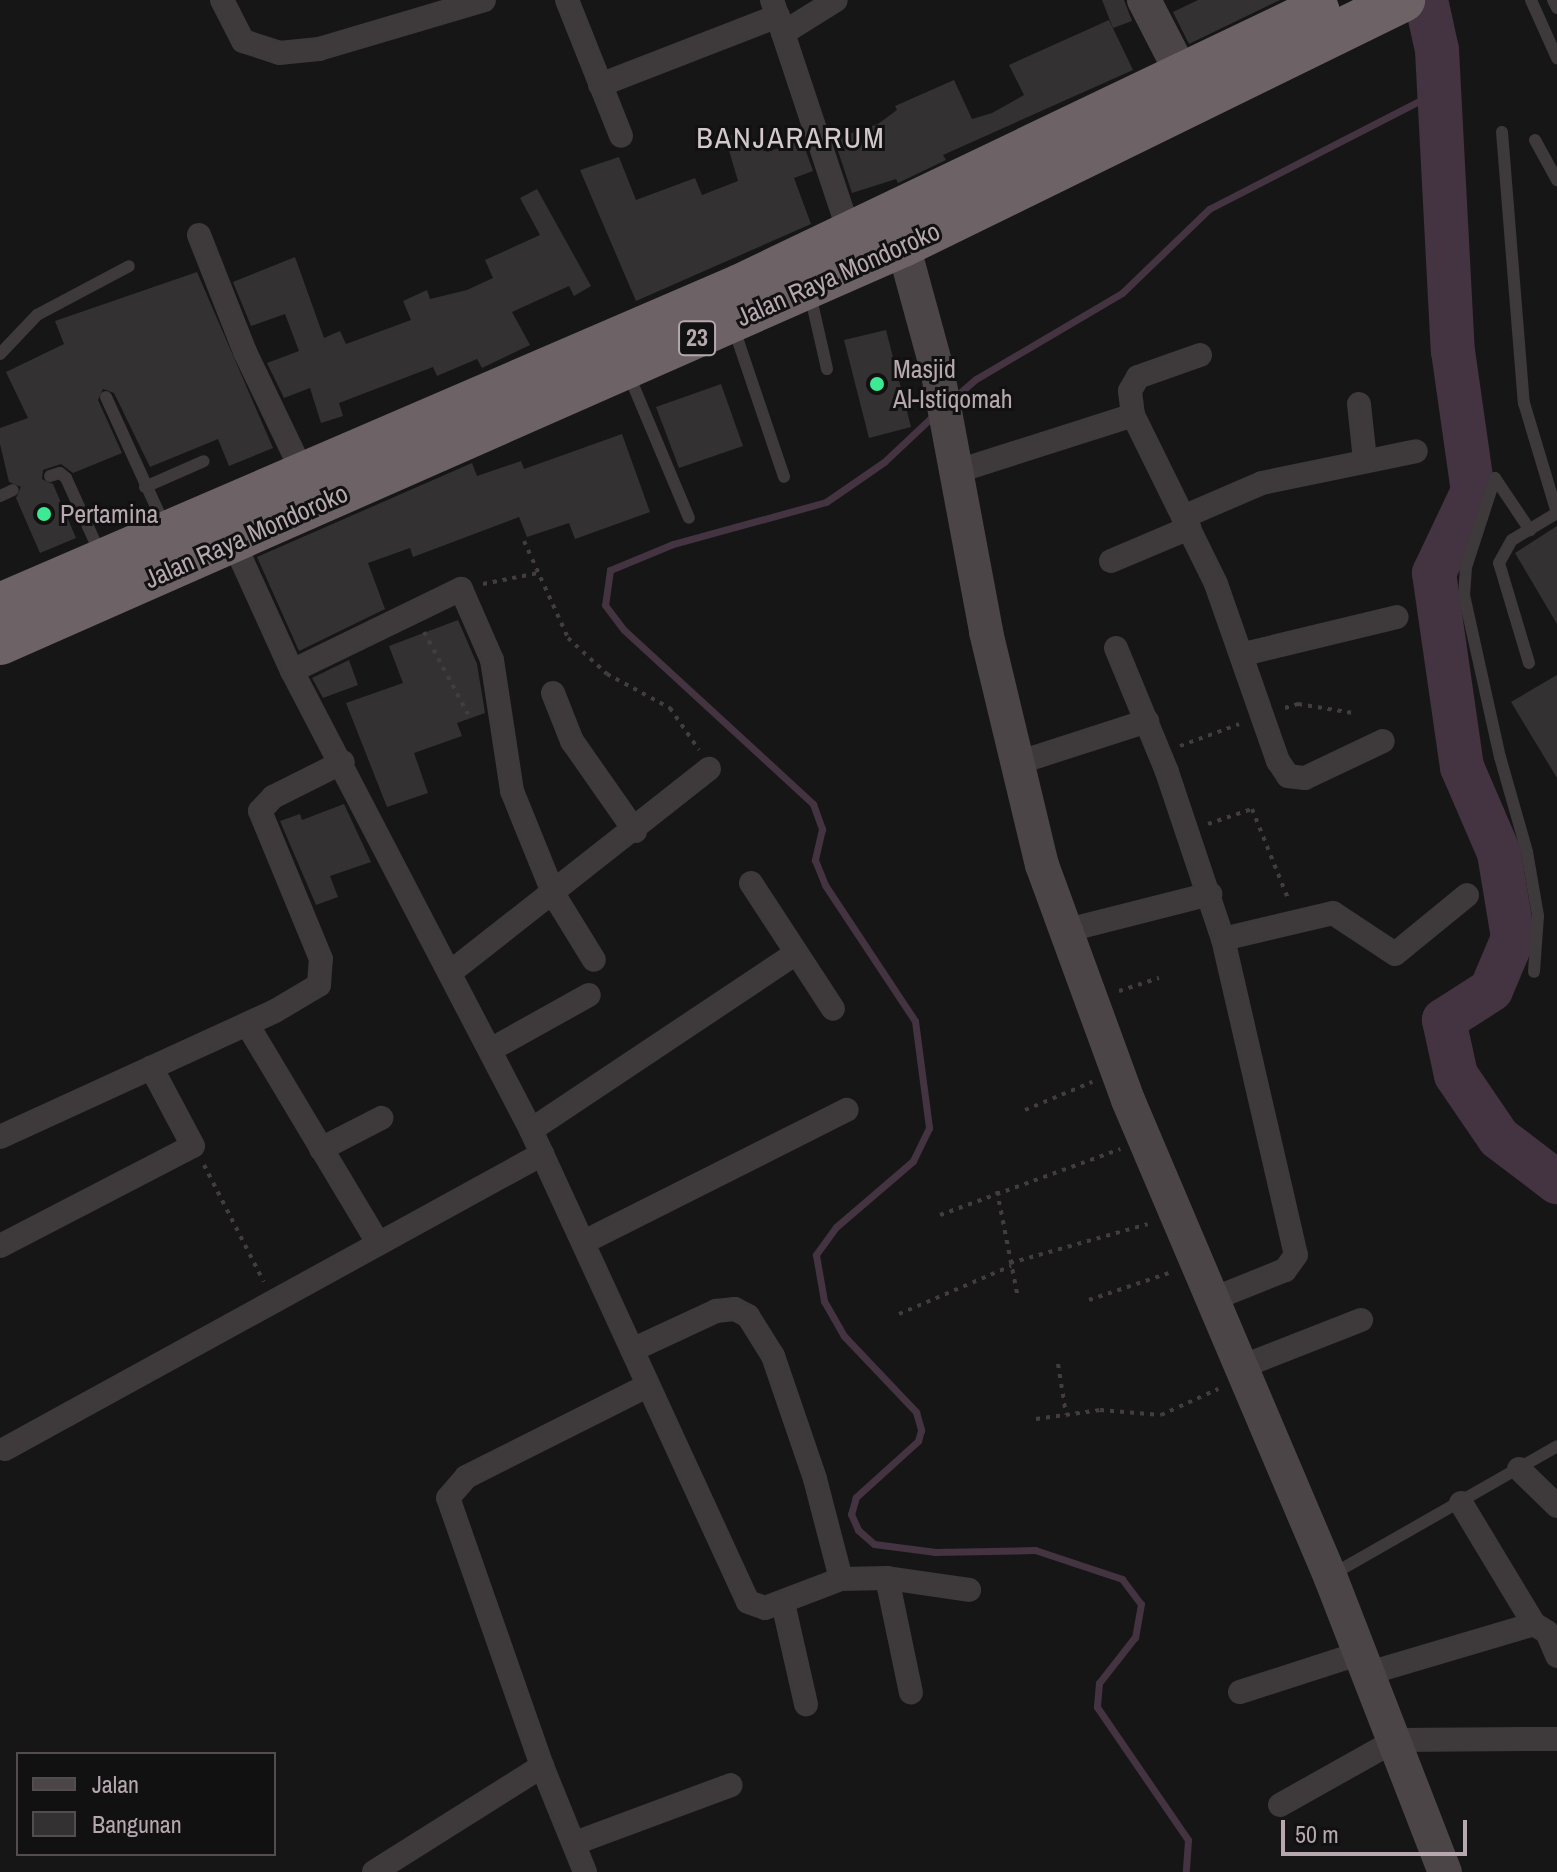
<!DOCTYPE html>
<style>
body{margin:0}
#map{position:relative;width:1557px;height:1872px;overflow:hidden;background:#171616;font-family:"Archivo Narrow",sans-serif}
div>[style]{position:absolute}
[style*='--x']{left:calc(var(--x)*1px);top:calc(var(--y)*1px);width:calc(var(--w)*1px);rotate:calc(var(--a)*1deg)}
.stream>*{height:7px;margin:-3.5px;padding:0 3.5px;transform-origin:3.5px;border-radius:3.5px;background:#443340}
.river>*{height:44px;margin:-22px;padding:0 22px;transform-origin:22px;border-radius:22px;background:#443340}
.building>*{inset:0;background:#333131}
.path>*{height:4px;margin-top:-2px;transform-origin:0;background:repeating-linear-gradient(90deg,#433d40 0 4px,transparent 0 10px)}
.lane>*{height:12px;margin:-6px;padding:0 6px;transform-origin:6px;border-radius:6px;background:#3e393b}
.street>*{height:24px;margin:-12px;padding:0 12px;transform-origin:12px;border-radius:12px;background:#3e393b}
.secondary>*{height:34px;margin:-17px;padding:0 17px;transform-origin:17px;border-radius:17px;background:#4c4548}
.highway>*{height:44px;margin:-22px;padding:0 22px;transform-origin:22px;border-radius:22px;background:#6d6367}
.dots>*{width:22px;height:22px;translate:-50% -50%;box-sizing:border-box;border:4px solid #121111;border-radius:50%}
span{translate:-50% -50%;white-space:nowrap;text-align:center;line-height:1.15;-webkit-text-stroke:6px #121111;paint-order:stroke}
.shield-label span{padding:2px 6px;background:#121111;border:2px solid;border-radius:6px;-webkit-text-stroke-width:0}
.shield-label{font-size:24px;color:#b7a8af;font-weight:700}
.street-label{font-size:26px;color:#b7a8af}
.poi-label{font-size:26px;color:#b7a8af}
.left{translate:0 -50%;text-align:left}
.quarter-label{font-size:30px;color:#d3c9cd;letter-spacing:2px}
.legend{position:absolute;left:16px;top:1752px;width:260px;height:104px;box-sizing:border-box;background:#121111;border:2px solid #544d50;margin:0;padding:10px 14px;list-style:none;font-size:24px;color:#b7a8af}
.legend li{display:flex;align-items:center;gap:16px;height:40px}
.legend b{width:40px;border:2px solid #544d50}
.scale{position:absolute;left:1281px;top:1820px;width:186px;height:36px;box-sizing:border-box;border:4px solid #b7a8af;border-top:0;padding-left:10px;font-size:24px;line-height:28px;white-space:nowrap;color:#b7a8af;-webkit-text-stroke:6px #121111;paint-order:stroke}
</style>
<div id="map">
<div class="stream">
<div style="--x:954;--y:398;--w:29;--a:-41"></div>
<div style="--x:976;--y:379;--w:169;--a:-30.5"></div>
<div style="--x:1122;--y:293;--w:121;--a:-44"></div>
<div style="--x:1209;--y:209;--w:259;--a:-27.2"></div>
<div style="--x:935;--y:414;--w:70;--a:136.7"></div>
<div style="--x:884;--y:462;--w:70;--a:145.4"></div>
<div style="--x:826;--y:502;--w:159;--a:164.6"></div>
<div style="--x:673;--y:544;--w:68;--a:157.6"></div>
<div style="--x:610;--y:570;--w:35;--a:98"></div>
<div style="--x:605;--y:605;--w:31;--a:53"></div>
<div style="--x:624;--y:630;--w:257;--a:42.6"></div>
<div style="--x:813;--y:804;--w:27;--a:70"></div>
<div style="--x:822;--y:829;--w:32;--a:103"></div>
<div style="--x:815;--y:860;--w:27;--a:68"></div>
<div style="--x:825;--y:885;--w:163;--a:56.5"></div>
<div style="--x:915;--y:1021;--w:108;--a:82.5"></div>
<div style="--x:929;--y:1128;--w:37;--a:116"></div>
<div style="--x:913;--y:1161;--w:101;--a:139.4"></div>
<div style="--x:836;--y:1227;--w:34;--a:126"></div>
<div style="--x:816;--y:1255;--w:47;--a:80.1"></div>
<div style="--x:824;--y:1301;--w:40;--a:60.3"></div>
<div style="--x:844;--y:1336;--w:105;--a:46.5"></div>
<div style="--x:916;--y:1412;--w:19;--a:74"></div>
<div style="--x:921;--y:1430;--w:11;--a:105"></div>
<div style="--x:918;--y:1441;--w:84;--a:137.9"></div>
<div style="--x:856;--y:1497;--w:18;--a:106"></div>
<div style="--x:851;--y:1514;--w:17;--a:66"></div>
<div style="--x:858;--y:1530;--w:21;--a:41"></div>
<div style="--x:874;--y:1544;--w:62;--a:7.5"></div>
<div style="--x:935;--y:1552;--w:100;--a:-1.1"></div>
<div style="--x:1035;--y:1550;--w:92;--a:18.4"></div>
<div style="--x:1122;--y:1579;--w:31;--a:53"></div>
<div style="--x:1141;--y:1604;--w:34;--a:100"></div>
<div style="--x:1135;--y:1637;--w:58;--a:128"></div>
<div style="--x:1099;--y:1683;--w:24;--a:95"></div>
<div style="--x:1097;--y:1707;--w:161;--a:55.6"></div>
<div style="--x:1188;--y:1840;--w:32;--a:94"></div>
</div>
<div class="river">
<div style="--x:1426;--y:0;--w:51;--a:77.6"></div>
<div style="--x:1437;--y:50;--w:301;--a:87"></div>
<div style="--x:1453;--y:351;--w:141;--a:81.9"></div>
<div style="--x:1473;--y:491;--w:91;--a:115.4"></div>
<div style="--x:1434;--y:573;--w:196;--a:81.8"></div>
<div style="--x:1462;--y:767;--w:94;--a:66.7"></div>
<div style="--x:1499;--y:853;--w:86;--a:80.6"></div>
<div style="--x:1513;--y:938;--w:56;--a:112.9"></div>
<div style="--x:1491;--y:990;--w:56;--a:147.4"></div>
<div style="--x:1444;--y:1020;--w:56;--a:77.7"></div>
<div style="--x:1456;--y:1075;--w:76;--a:55.7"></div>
<div style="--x:1499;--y:1138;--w:73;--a:37.2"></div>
</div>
<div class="building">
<div style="clip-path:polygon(1102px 0,1124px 0,1132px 21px,1113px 28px)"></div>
<div style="clip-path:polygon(1198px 0,1280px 0,1189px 44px,1173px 12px)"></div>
<div style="clip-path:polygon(1109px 20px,1133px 70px,943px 155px,946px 160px,898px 183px,896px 179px,852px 193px,834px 139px,878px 124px,897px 110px,895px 106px,954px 80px,972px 119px,992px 113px,1024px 95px,1009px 65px)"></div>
<div style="clip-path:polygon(746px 131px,750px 142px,762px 138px,767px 152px,802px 140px,813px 171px,794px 178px,811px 224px,636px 301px,580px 170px,619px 157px,636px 200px,695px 178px,702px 195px,738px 181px,725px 137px)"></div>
<div style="clip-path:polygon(537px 189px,591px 286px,574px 296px,569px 286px,512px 312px,530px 345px,482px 368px,477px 359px,437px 376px,433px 367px,339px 403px,343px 416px,321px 423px,310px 388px,284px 398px,267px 363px,299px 351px,285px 314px,251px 326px,233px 282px,295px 257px,324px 338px,340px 331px,346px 344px,411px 320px,403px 301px,427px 290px,430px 299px,467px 290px,493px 278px,485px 260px,540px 235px,520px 198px)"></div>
<div style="clip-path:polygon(197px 272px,273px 448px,229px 466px,218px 439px,150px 467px,114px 393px,103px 389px,98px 400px,122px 453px,73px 473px,61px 464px,43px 470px,42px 479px,53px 484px,76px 538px,40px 553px,16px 498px,21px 487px,9px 482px,0 444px,0 428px,28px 418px,6px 372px,64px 344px,55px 321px)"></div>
<div style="clip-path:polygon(886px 330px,911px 427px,869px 438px,844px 340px)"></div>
<div style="clip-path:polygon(721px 384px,743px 446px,679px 468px,656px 407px)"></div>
<div style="clip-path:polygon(622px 434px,650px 512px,575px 539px,569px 523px,527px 537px,519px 517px,413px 557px,410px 548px,368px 563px,385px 609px,299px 651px,257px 557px,472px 463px,477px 476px,521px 461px,524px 469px)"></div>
<div style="clip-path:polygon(1557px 526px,1557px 624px,1515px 553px)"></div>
<div style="clip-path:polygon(458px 620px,477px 664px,485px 713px,457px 723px,462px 736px,414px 753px,428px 793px,387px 807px,346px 703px,403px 683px,389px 646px)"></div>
<div style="clip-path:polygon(349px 660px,358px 685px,323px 698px,312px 678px)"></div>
<div style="clip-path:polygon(1557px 675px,1557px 778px,1511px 702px)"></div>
<div style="clip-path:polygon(344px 804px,371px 862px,330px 876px,338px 897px,316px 905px,280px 821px,300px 814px,302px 820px)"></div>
</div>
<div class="path">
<div style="--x:524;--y:541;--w:107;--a:65.6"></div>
<div style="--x:568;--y:638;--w:53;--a:42.7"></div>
<div style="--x:607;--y:674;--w:72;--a:28.4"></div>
<div style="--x:670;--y:708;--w:51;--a:55.4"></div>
<div style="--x:483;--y:584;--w:56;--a:-11.3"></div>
<div style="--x:424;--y:632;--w:93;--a:61.8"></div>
<div style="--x:1285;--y:708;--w:14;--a:-17"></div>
<div style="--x:1298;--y:704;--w:56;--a:9.3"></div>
<div style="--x:1180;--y:746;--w:63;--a:-20.4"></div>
<div style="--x:1208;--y:824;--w:46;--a:-18.8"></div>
<div style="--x:1252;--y:809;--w:99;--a:68.1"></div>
<div style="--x:1119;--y:991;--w:42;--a:-18"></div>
<div style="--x:1025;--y:1110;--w:73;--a:-22.7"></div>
<div style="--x:204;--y:1165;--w:131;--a:62.9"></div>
<div style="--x:997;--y:1191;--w:109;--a:78.9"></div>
<div style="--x:940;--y:1215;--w:192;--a:-20.1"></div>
<div style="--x:1010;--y:1263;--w:143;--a:-15.8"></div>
<div style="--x:1089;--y:1300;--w:84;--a:-18.6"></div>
<div style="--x:899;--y:1314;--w:122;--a:-23.2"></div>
<div style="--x:1058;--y:1364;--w:51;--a:80.9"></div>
<div style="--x:1036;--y:1419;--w:65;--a:-8"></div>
<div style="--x:1100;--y:1410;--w:61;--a:4.7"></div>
<div style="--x:1161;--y:1415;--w:63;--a:-24.5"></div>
</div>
<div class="lane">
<div style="--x:1531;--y:0;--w:64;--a:65.9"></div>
<div style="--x:1553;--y:0;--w:9;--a:63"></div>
<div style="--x:1502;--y:132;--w:272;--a:85.4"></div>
<div style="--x:1524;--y:403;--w:115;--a:73.3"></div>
<div style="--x:1535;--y:140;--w:46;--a:61.2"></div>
<div style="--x:810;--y:294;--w:77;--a:77.2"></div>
<div style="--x:734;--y:329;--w:156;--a:71.3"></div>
<div style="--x:0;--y:354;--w:54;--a:-46.5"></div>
<div style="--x:37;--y:315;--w:104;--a:-28"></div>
<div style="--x:628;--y:373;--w:157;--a:67.2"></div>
<div style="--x:106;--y:397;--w:140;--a:65.5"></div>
<div style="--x:50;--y:476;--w:10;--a:-17"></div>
<div style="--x:60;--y:473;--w:8;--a:40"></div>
<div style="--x:66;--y:478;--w:82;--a:65.6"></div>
<div style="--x:1495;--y:478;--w:94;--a:108"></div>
<div style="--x:1466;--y:567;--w:28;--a:94"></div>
<div style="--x:1464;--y:595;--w:166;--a:77.5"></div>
<div style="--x:1500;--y:757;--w:99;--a:74.1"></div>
<div style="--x:1527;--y:852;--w:65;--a:80.2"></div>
<div style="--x:1538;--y:916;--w:56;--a:94.1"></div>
<div style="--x:1495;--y:478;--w:63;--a:56.1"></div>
<div style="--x:145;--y:487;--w:64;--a:-23.8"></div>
<div style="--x:0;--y:496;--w:14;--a:-25"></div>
<div style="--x:1529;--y:663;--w:104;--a:-106.7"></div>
<div style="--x:1499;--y:563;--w:26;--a:-61"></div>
<div style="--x:1512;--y:540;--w:52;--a:-31"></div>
<div style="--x:1333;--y:1574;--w:258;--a:-29.7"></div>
</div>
<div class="street">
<div style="--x:222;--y:0;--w:46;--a:62.9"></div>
<div style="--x:243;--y:41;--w:38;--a:18"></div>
<div style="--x:279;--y:53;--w:40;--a:-5.7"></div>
<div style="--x:319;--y:49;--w:172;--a:-16.5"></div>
<div style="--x:567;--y:0;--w:146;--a:68.3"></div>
<div style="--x:772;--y:0;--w:247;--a:71.6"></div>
<div style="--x:783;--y:33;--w:62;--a:-31.9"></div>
<div style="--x:600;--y:85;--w:191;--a:-21.2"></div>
<div style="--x:199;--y:235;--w:126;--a:68.5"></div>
<div style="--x:245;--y:352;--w:134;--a:64.4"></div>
<div style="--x:1200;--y:355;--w:66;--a:160.5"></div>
<div style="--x:1138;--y:377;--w:16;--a:120"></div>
<div style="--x:1130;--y:391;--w:24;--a:83"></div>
<div style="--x:1133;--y:415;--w:188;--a:63.8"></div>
<div style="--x:1216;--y:584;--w:188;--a:70.7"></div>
<div style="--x:1278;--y:761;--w:18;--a:56"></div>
<div style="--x:1288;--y:776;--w:17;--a:7"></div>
<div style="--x:1305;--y:778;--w:86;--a:-25.4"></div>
<div style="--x:1359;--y:404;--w:56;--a:83.9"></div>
<div style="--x:958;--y:471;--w:184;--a:-17.7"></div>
<div style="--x:1183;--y:517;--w:86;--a:-23.3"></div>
<div style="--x:1262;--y:483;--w:157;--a:-11.7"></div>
<div style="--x:233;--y:541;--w:143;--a:65.6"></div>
<div style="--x:292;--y:671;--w:517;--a:62.49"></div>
<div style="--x:531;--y:1130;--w:519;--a:65.31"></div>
<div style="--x:748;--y:1602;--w:18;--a:19"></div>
<div style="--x:765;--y:1608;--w:81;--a:-20.9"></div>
<div style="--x:841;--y:1579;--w:46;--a:-1.2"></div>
<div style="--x:887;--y:1578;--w:83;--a:8.3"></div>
<div style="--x:1111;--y:561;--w:85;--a:-22.9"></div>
<div style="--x:1116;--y:648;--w:134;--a:67.6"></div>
<div style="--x:1167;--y:772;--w:176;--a:71.5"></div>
<div style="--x:1223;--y:939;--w:324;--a:77"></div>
<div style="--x:1296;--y:1255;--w:19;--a:126"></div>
<div style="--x:1285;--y:1270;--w:78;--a:158.1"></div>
<div style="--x:1244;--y:654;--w:157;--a:-13.6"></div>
<div style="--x:292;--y:671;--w:188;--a:-25.9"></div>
<div style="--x:461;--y:589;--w:77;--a:66.4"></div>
<div style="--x:492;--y:660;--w:133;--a:81.3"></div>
<div style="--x:512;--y:791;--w:112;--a:68"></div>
<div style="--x:554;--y:895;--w:76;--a:58.4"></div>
<div style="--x:553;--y:693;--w:52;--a:68.4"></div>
<div style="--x:572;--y:741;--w:110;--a:55"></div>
<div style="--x:1014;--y:764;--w:140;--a:-17.9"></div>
<div style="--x:751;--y:883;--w:150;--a:56.9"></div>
<div style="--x:1064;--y:931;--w:151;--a:-14.2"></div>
<div style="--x:1223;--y:939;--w:113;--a:-13.3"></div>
<div style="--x:1333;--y:913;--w:74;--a:33.5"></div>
<div style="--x:1395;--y:954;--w:93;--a:-39.3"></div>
<div style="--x:452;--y:971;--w:327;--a:-38.2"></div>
<div style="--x:247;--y:1024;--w:253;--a:59.1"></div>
<div style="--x:490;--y:1050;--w:113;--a:-29.1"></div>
<div style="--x:531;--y:1130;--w:317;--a:-33.7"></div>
<div style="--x:0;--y:1137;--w:302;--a:-24.6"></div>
<div style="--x:275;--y:1011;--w:51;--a:-30.6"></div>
<div style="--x:319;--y:985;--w:26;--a:-86"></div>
<div style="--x:321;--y:959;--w:160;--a:-112.4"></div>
<div style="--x:260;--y:811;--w:19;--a:-47"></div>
<div style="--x:273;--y:797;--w:78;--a:-26.6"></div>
<div style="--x:321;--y:1149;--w:68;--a:-27.3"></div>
<div style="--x:584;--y:1242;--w:294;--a:-26.7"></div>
<div style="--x:0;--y:1246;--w:217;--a:-27.4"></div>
<div style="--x:193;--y:1146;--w:89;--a:-118"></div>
<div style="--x:632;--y:1350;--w:93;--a:-24.9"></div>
<div style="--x:716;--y:1311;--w:19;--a:-6"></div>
<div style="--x:735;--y:1309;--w:15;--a:28"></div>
<div style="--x:748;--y:1316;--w:47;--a:58"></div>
<div style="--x:773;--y:1356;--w:130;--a:71.1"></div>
<div style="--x:815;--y:1479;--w:103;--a:75.4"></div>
<div style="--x:1241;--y:1367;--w:129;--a:-21.4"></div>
<div style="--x:5;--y:1449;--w:613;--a:-28.78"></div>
<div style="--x:1519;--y:1469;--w:53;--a:44.2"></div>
<div style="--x:1461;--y:1503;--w:141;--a:58.9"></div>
<div style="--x:887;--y:1578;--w:117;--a:78.2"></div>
<div style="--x:783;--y:1603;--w:104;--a:77.2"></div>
<div style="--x:1369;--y:1673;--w:172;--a:-16.5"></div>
<div style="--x:1534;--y:1624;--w:15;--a:32"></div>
<div style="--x:1547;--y:1632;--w:26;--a:67"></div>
<div style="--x:1240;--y:1692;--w:127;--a:-17.9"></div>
<div style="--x:1280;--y:1805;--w:133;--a:-29.3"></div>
<div style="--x:1396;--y:1740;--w:161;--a:-0.4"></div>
<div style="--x:575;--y:1843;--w:166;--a:-20.4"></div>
<div style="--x:374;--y:1872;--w:199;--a:-32.2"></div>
<div style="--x:585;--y:1872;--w:114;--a:-112.1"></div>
<div style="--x:542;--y:1766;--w:284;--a:-109.3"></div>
<div style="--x:448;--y:1498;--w:28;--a:-49"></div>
<div style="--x:466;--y:1477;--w:203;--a:-26.7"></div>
</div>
<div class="secondary">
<div style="--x:1144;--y:0;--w:83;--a:62.8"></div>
<div style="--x:903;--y:245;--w:129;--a:74.7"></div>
<div style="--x:937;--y:369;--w:268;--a:79.4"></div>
<div style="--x:986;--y:632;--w:240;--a:76.5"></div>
<div style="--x:1042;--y:865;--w:250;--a:69.9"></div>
<div style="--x:1128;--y:1100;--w:517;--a:67.01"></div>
<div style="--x:1330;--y:1576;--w:318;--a:68.8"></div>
</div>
<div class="highway">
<div style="--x:0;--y:605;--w:806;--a:-23.32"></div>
<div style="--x:740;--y:286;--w:640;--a:-25.56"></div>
<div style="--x:0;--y:643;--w:987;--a:-23.79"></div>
<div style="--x:903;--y:245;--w:557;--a:-26.1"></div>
</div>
<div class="dots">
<div style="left:877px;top:384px;background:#3bea93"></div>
<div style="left:44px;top:514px;background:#3bea93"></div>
</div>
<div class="shield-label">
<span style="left:697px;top:338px">23</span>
</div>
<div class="street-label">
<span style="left:838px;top:274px;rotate:-24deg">Jalan Raya Mondoroko</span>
<span style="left:246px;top:536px;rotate:-24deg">Jalan Raya Mondoroko</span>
</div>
<div class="poi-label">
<span class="left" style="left:893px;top:384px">Masjid<br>Al-Istiqomah</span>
<span class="left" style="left:60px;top:514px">Pertamina</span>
</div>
<div class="quarter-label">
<span style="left:791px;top:137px">BANJARARUM</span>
</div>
<ul class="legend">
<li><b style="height:10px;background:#4c4548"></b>Jalan</li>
<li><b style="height:22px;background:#333131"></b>Bangunan</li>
</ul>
<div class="scale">50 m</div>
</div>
